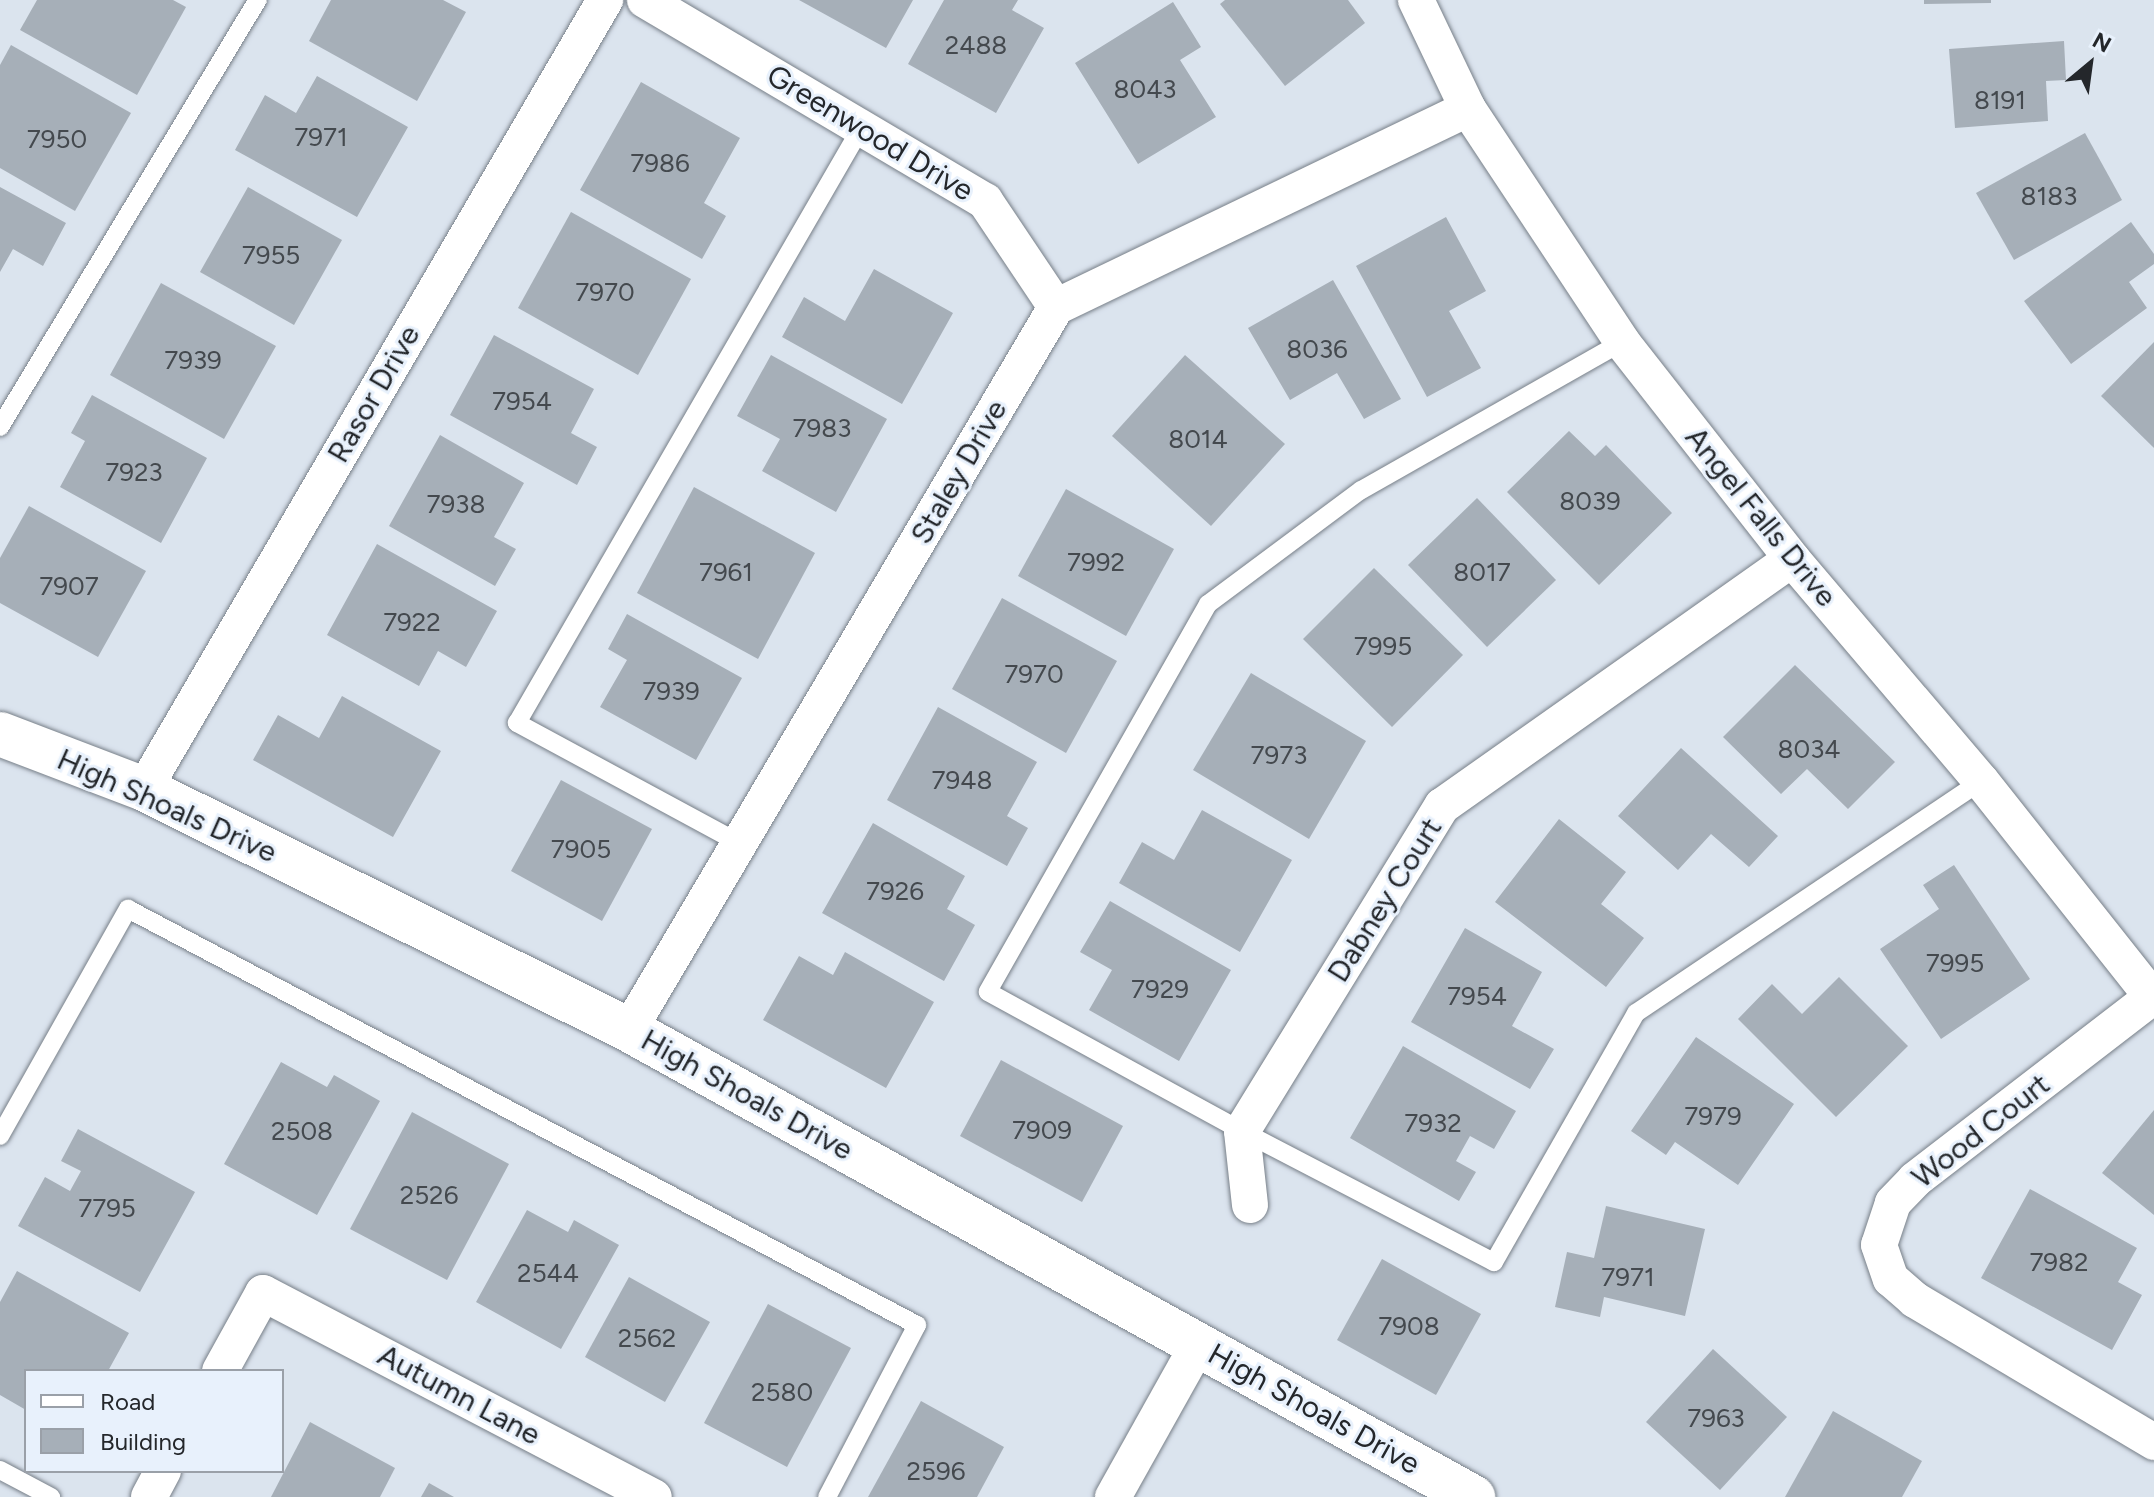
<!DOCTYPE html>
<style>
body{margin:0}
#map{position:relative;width:2154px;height:1497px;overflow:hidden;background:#dbe4ee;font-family:Figtree,sans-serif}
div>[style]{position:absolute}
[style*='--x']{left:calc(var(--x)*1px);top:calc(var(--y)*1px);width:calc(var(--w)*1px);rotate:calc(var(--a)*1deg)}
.building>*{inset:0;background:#a6afb8}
.roads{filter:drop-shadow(0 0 2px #777f88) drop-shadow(0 0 2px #777f88)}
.lane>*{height:18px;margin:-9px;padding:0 9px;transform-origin:9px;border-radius:9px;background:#fff}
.street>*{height:36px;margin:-18px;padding:0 18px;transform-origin:18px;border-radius:18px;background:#fff}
.secondary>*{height:44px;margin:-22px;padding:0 22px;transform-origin:22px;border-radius:22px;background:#fff}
span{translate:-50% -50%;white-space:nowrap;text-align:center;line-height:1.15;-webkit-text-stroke:6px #e8f1fc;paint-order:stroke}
.number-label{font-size:26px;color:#44494e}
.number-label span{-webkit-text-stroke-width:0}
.street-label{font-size:30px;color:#24272b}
.legend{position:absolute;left:24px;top:1369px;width:260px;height:104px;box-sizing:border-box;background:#e8f1fc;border:2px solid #9aa0a8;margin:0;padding:10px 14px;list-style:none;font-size:24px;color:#24272b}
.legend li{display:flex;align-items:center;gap:16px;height:40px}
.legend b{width:40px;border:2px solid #9aa0a8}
.north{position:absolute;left:2050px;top:24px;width:80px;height:80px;-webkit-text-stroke:6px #e8f1fc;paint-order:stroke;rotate:29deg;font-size:22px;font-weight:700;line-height:32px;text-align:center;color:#24272b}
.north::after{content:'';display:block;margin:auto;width:28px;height:36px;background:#24272b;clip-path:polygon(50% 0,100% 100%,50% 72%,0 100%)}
</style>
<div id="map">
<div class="building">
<div style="clip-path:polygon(37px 0,173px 0,186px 7px,137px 95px,20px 30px)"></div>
<div style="clip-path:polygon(331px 0,443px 0,466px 12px,417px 101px,309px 41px)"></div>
<div style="clip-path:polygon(799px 0,913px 0,886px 48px)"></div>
<div style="clip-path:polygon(944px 0,1018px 0,1012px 10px,1044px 28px,996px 113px,908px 64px)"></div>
<div style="clip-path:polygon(1225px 0,1348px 0,1365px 23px,1285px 86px,1220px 4px)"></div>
<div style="clip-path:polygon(1924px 0,1991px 0,1991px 3px,1924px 4px)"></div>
<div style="clip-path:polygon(1173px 2px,1201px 47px,1180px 60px,1216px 117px,1138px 164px,1075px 63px)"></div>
<div style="clip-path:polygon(2064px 41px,2066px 80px,2046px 81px,2048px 121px,1955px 128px,1949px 49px)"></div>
<div style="clip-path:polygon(11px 45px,131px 113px,75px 211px,0 168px,0 65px)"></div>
<div style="clip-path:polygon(317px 76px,408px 127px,357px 217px,235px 150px,265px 95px,296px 113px)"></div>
<div style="clip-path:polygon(641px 82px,740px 138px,704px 203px,726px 216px,702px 259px,580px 190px)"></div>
<div style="clip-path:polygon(2085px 133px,2122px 200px,2014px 260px,1976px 193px)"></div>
<div style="clip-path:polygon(0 187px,66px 223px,43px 266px,13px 249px,0 272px)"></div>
<div style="clip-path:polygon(248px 187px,342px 240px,294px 325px,200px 272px)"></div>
<div style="clip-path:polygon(571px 212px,691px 279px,638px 375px,518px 308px)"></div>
<div style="clip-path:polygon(1446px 217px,1486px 291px,1449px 311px,1481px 368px,1427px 397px,1356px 266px)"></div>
<div style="clip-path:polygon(2131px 222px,2154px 254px,2154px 264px,2129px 282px,2147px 308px,2071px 364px,2024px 301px)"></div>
<div style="clip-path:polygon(874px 269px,953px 313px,902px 404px,782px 337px,804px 297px,845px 321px)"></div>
<div style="clip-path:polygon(1333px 280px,1401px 399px,1364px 419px,1337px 373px,1290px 400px,1248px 328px)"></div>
<div style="clip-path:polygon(161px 283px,276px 346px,224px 439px,110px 375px)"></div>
<div style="clip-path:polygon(494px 335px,594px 389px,571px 433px,597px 447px,577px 485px,450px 415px)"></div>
<div style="clip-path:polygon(2154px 342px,2154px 448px,2101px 396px)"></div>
<div style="clip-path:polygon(771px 355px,887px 419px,836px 512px,762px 471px,780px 439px,737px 416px)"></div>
<div style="clip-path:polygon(1185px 355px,1285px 444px,1211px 526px,1112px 436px)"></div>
<div style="clip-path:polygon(92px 395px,207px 458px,161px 543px,60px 487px,85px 441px,71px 433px)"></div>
<div style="clip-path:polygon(1569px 431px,1595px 456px,1606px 445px,1672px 513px,1599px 585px,1507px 492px)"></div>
<div style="clip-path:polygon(440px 435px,524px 483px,494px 537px,516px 549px,495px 586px,389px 526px)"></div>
<div style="clip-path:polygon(694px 487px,815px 553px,758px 659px,637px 593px)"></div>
<div style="clip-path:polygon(1066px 489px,1174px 549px,1126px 636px,1018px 576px)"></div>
<div style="clip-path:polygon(1477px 498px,1556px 580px,1487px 647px,1408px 565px)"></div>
<div style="clip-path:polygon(29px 506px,146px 571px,98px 657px,0 603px,0 558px)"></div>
<div style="clip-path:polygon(377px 544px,497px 611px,466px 667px,438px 651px,419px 686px,327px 635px)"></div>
<div style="clip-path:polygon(1374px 568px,1463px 655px,1392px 727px,1303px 639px)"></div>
<div style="clip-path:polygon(1002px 598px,1117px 661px,1066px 753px,952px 689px)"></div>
<div style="clip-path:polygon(627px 614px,742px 678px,696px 760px,600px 707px,627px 660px,608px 649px)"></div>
<div style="clip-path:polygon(1795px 665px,1895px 762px,1848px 809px,1807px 769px,1781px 794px,1723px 737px)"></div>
<div style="clip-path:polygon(1251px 673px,1366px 741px,1309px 839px,1193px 770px)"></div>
<div style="clip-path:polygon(342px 696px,441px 751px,393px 837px,253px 760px,278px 715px,319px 738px)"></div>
<div style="clip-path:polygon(938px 707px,1037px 762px,1007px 816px,1028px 828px,1007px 866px,887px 800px)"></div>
<div style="clip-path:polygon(1681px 748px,1778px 836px,1749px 867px,1711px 834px,1678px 870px,1618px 816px)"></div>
<div style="clip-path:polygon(561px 780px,652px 829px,602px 921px,511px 871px)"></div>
<div style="clip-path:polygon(1202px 810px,1292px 860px,1240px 952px,1119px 883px,1142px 842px,1174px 860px)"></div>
<div style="clip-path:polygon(1559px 819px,1626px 872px,1601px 904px,1644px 938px,1606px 987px,1495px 902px)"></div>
<div style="clip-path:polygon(873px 823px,965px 876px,947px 909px,975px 925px,944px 981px,822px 913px)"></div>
<div style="clip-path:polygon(1954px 865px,2030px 979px,1941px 1039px,1880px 949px,1939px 909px,1923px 885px)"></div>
<div style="clip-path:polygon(1110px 901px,1231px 970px,1179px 1061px,1089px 1010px,1112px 970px,1080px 952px)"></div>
<div style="clip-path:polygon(1465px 928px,1542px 972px,1512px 1026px,1554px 1049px,1530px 1089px,1411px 1022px)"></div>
<div style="clip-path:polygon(845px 952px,934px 1002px,886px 1088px,763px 1020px,799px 956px,833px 975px)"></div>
<div style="clip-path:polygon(1839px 977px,1908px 1046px,1836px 1117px,1738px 1019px,1772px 984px,1802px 1014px)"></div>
<div style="clip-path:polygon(1696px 1037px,1794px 1104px,1738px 1185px,1675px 1142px,1666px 1155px,1631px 1131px)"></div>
<div style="clip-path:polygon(1403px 1046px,1516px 1111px,1494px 1149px,1470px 1136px,1456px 1161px,1476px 1172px,1459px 1201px,1350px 1138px)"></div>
<div style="clip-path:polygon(1001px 1060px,1123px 1126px,1082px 1202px,960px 1136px)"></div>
<div style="clip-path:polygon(281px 1062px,327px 1087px,334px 1075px,380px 1101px,317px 1215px,224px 1164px)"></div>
<div style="clip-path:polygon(2154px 1110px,2154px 1215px,2102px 1173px)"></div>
<div style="clip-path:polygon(412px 1112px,509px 1164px,447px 1280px,350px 1229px)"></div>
<div style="clip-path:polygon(78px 1129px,195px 1192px,140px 1292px,18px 1226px,45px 1177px,70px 1191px,81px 1171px,61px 1161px)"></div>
<div style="clip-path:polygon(2030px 1189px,2137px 1248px,2118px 1282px,2142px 1295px,2112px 1350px,1981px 1278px)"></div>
<div style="clip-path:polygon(1606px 1206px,1705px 1229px,1685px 1316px,1604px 1297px,1600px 1317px,1555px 1307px,1567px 1252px,1594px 1258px)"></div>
<div style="clip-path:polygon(527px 1210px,568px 1232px,574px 1220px,619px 1245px,561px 1349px,476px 1302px)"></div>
<div style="clip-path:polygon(1382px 1259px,1481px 1314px,1436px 1395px,1337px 1340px)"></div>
<div style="clip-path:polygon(17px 1271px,129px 1333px,108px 1371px,26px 1371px,26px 1410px,0 1395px,0 1302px)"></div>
<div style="clip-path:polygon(629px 1277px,710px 1322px,665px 1402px,585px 1357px)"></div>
<div style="clip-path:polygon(768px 1304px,851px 1348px,787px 1467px,704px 1423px)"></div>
<div style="clip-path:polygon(1713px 1349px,1787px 1417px,1720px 1490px,1646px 1422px)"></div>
<div style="clip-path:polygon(921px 1401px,1004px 1447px,977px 1497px,868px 1497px)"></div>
<div style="clip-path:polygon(1833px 1411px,1922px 1461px,1902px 1497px,1785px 1497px)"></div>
<div style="clip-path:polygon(310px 1422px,395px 1468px,380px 1497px,271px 1497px)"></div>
<div style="clip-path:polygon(429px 1483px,454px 1497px,421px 1497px)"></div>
</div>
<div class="roads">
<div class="lane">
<div style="--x:1622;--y:342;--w:300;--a:150.4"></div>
<div style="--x:1361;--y:490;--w:191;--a:143.3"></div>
<div style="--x:1208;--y:604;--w:446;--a:119.6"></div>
<div style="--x:988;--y:992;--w:290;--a:28.7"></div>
<div style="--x:1242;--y:1131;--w:284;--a:27.5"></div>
<div style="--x:1494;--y:1262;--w:287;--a:-60.3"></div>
<div style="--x:1636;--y:1013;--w:416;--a:-33.9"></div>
<div style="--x:0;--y:427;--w:499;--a:-58.9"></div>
<div style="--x:741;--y:844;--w:255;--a:-151.6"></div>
<div style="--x:517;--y:723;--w:687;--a:-59.97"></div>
<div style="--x:0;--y:1136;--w:261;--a:-60.6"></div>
<div style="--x:128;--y:909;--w:892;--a:27.8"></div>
<div style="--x:917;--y:1325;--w:194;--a:117.6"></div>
<div style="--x:0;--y:1470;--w:58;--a:27.9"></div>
</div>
<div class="street">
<div style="--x:645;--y:0;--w:395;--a:30.6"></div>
<div style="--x:985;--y:201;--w:128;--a:56.2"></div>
<div style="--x:1416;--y:0;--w:121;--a:64.5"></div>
<div style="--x:1468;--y:109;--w:279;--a:56.5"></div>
<div style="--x:1622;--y:342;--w:276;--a:51.9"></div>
<div style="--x:1792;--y:559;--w:292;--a:49.6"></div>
<div style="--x:1981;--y:781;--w:278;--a:51.6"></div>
<div style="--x:144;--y:789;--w:914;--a:-59.7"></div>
<div style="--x:2151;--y:998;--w:298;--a:142.4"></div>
<div style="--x:1915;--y:1180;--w:32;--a:134"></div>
<div style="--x:1893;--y:1203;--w:44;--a:108.4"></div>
<div style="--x:1879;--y:1245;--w:36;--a:71"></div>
<div style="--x:1891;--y:1279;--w:32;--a:41"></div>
<div style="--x:1915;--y:1300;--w:278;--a:30.7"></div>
<div style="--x:629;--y:1030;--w:840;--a:-59.43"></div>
<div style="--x:1056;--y:307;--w:457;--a:-25.7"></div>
<div style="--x:1250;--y:1205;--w:74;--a:-96.2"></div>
<div style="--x:1242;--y:1131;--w:382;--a:-58.4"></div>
<div style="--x:1442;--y:806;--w:428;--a:-35.2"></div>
<div style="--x:220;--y:1371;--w:89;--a:-61.1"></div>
<div style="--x:263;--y:1293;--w:441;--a:27.6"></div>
<div style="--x:149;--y:1497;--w:30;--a:-62"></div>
<div style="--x:1113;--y:1497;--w:174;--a:-60.8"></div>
</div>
<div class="secondary">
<div style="--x:0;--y:734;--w:154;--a:20.9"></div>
<div style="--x:144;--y:789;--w:542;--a:26.42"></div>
<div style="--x:629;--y:1030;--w:965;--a:28.96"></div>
</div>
</div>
<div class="number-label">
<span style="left:976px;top:46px">2488</span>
<span style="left:1145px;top:90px">8043</span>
<span style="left:2000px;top:101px">8191</span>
<span style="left:321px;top:138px">7971</span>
<span style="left:57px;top:140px">7950</span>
<span style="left:660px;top:164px">7986</span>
<span style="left:2049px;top:197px">8183</span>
<span style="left:271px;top:256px">7955</span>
<span style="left:605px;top:293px">7970</span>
<span style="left:1317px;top:350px">8036</span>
<span style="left:193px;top:361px">7939</span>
<span style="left:522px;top:402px">7954</span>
<span style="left:822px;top:429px">7983</span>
<span style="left:1198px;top:440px">8014</span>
<span style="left:134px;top:473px">7923</span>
<span style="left:1590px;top:502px">8039</span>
<span style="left:456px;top:505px">7938</span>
<span style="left:1096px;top:563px">7992</span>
<span style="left:726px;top:573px">7961</span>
<span style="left:1482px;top:573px">8017</span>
<span style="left:69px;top:587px">7907</span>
<span style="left:412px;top:623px">7922</span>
<span style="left:1383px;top:647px">7995</span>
<span style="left:1034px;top:675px">7970</span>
<span style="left:671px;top:692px">7939</span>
<span style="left:1809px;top:750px">8034</span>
<span style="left:1279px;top:756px">7973</span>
<span style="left:962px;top:781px">7948</span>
<span style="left:581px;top:850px">7905</span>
<span style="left:895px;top:892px">7926</span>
<span style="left:1955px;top:964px">7995</span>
<span style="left:1160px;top:990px">7929</span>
<span style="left:1477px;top:997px">7954</span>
<span style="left:1713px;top:1117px">7979</span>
<span style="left:1433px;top:1124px">7932</span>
<span style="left:1042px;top:1131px">7909</span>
<span style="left:302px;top:1132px">2508</span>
<span style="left:429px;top:1196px">2526</span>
<span style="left:107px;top:1209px">7795</span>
<span style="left:2059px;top:1263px">7982</span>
<span style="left:548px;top:1274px">2544</span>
<span style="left:1628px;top:1278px">7971</span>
<span style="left:1409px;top:1327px">7908</span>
<span style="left:647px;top:1339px">2562</span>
<span style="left:782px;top:1393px">2580</span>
<span style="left:1716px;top:1419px">7963</span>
<span style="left:936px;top:1472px">2596</span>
</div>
<div class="street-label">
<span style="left:870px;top:133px;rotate:31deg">Greenwood Drive</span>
<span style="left:374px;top:394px;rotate:-60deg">Rasor Drive</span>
<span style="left:959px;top:472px;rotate:-60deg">Staley Drive</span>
<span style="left:1761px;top:517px;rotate:51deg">Angel Falls Drive</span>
<span style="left:167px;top:806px;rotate:24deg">High Shoals Drive</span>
<span style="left:1385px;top:900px;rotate:-58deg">Dabney Court</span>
<span style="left:747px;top:1095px;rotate:29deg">High Shoals Drive</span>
<span style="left:1981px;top:1131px;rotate:-38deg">Wood Court</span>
<span style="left:459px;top:1395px;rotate:28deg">Autumn Lane</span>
<span style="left:1314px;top:1409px;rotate:29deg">High Shoals Drive</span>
</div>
<ul class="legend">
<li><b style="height:10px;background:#fff"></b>Road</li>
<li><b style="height:22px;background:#a6afb8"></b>Building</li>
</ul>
<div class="north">N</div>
</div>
